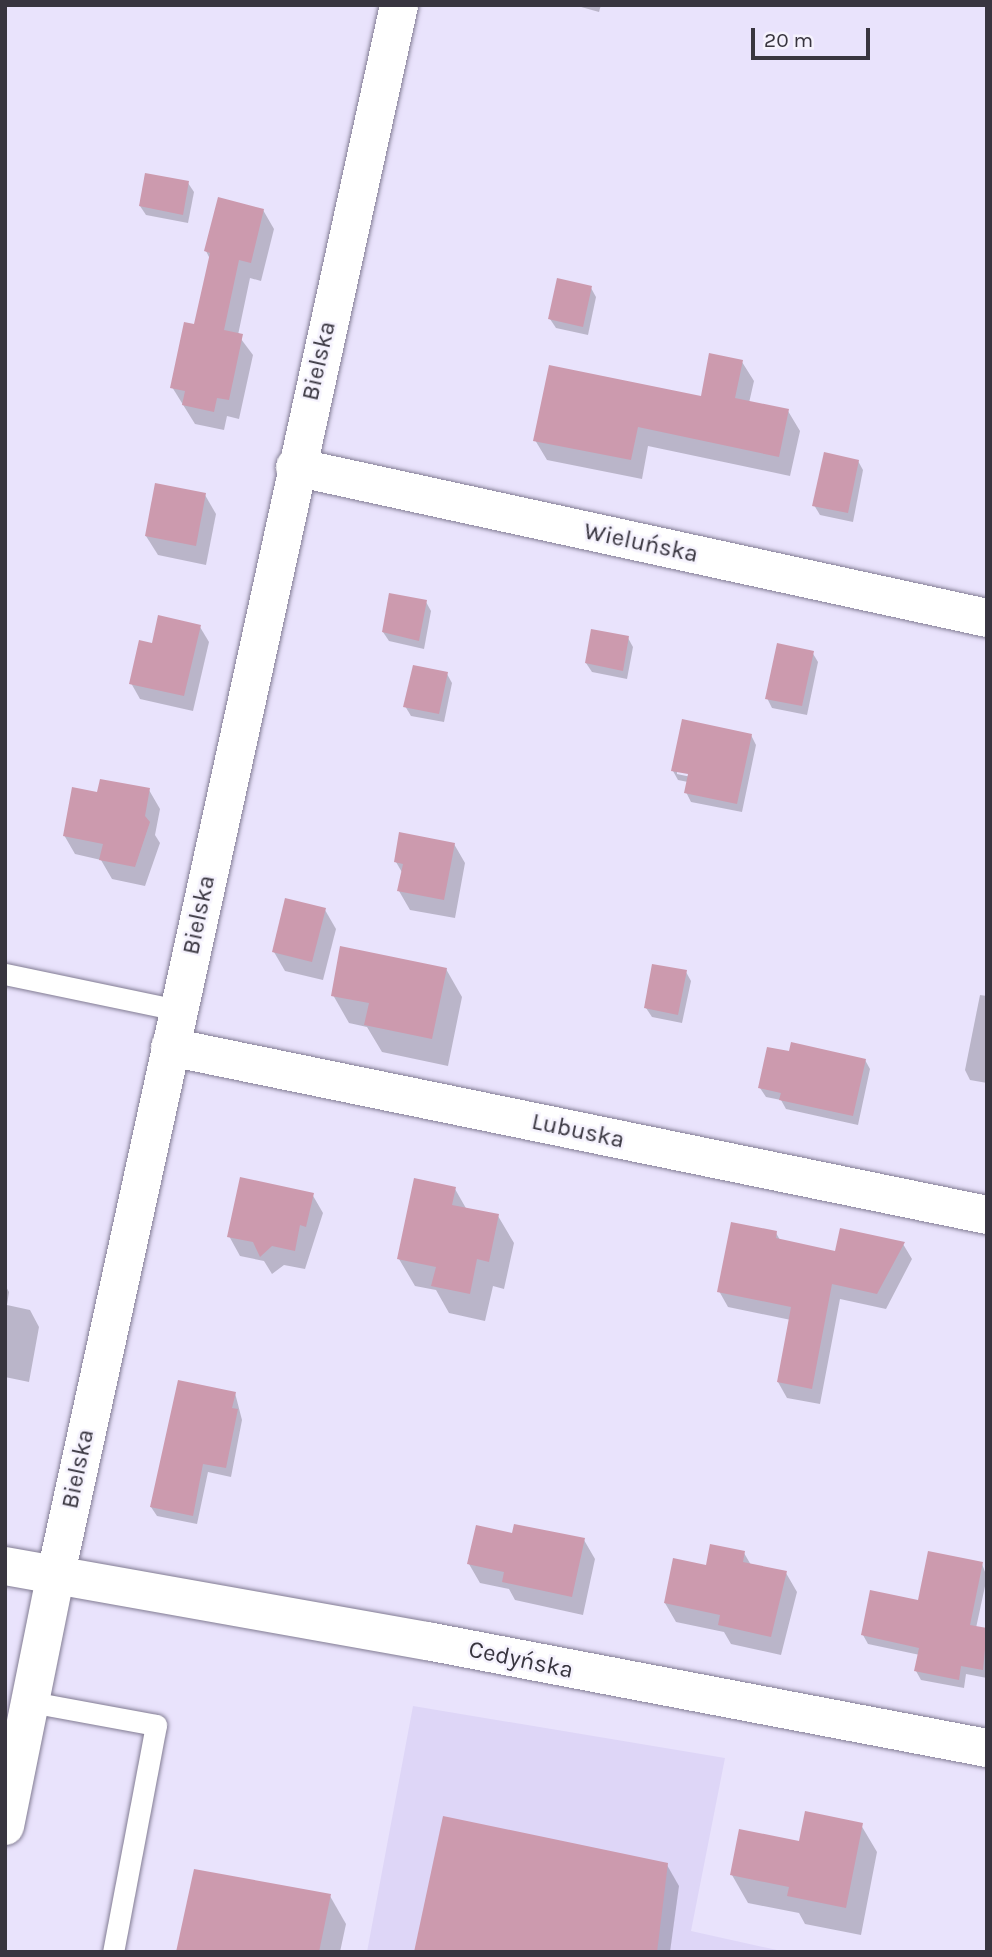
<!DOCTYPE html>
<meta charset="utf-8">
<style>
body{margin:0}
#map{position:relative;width:992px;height:1957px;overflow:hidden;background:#e9e3fc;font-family:Karla,sans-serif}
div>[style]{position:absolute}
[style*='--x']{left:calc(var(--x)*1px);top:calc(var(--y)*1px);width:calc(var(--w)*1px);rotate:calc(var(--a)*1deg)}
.built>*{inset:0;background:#ded6f7}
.shadow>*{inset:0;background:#0003}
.building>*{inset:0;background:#cc9aae}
.roads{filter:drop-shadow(0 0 2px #827c93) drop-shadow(0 0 2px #827c93)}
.lane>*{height:21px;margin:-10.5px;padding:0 10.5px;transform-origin:10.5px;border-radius:10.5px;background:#fff}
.street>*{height:38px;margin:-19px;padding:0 19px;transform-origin:19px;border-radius:19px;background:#fff}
span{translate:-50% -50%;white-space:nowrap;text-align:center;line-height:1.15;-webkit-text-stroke:5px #f5f2fd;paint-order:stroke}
.street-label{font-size:24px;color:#38353f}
.frame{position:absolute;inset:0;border:7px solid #38353f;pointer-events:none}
.scale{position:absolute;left:751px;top:28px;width:119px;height:32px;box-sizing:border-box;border:4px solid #38353f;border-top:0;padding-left:9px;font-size:21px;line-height:24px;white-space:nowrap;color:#38353f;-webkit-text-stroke:5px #f5f2fd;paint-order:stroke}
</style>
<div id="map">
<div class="built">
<div style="clip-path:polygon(413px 1706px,725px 1758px,691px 1931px,786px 1952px,367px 1952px)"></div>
</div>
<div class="shadow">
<div style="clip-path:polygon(574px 5px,601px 5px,599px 12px)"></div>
<div style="clip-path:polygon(188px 183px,194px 192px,188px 223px,146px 215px,140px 206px)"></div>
<div style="clip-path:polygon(263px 210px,274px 229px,261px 281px,250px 278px,238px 335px,253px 355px,239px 419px,227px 416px,224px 430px,195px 424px,172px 387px,196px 326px,210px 259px,206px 251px)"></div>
<div style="clip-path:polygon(591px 288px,596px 297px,588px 335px,556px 328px,550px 319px)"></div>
<div style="clip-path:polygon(742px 362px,754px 381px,749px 403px,788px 411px,800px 431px,790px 476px,648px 446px,642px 479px,547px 460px,535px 440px,702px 398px)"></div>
<div style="clip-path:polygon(858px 461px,863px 470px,853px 522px,820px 515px,814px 505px)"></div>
<div style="clip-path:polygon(205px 495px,216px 514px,206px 565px,158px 555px,146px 536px)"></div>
<div style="clip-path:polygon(426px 602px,431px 611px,424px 649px,389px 641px,383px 632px)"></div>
<div style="clip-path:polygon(200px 627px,209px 642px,193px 711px,140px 699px,131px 683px,154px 645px)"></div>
<div style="clip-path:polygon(628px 638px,633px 647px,627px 679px,592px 672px,586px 663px)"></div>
<div style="clip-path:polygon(812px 652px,818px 662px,807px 715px,772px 708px,767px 698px)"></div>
<div style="clip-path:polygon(447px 674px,452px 683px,444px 722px,411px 716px,405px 706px)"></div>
<div style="clip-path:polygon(evenodd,751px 735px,756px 745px,742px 812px,691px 802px,686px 792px,688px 782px,678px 780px,673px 771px,751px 735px,677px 770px,697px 774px,696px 778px,677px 774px,677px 770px)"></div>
<div style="clip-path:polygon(149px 790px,160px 809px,155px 835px,160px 843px,145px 886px,112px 879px,101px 860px,75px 854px,64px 835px,98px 794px)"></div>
<div style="clip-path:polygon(454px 844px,465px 863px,455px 918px,410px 910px,399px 891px,403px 874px,396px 862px)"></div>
<div style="clip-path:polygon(325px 910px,336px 929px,323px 980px,285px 971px,274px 952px)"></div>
<div style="clip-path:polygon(446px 969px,462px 997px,448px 1066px,382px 1052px,367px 1027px,349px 1023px,333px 995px)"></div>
<div style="clip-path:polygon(686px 972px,691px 981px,682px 1023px,652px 1017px,646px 1008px)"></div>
<div style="clip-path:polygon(980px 995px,987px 996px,987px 1083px,970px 1080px,965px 1070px)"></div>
<div style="clip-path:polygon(865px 1060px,870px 1069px,858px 1125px,786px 1109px,781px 1100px,766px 1097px,760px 1088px)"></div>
<div style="clip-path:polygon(455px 1189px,467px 1210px,498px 1216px,514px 1243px,504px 1289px,493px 1286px,485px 1321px,449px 1313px,436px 1290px,415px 1286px,399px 1259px)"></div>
<div style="clip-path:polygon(312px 1194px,323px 1213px,305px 1269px,284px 1265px,272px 1274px,264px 1261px,240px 1256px,229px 1236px)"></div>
<div style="clip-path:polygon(776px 1233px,780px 1240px,836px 1254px,903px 1244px,912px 1259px,886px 1309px,840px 1299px,820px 1404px,787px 1398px,778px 1382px,791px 1320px,728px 1307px,719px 1291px)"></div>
<div style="clip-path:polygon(5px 1285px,9px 1292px,7px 1305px,30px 1310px,39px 1327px,29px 1382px,5px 1377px)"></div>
<div style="clip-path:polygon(235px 1393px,242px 1420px,231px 1477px,208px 1472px,197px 1524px,157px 1516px,151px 1507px)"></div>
<div style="clip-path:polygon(513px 1535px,584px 1540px,595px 1559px,583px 1615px,515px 1600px,509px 1589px,480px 1583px,469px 1564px)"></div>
<div style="clip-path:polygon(744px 1553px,751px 1565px,786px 1573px,797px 1592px,781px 1655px,731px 1644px,724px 1632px,676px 1622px,665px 1603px,707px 1567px)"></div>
<div style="clip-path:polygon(982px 1564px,987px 1577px,976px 1628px,987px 1630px,987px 1678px,966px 1674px,964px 1688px,921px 1680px,916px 1671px,920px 1655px,868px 1644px,863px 1635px)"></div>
<div style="clip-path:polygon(861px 1825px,877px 1852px,861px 1935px,805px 1924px,799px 1913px,748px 1903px,732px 1875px,800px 1843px)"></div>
<div style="clip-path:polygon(667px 1865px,679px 1886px,670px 1952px,416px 1952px)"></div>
<div style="clip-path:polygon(330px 1896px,346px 1924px,340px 1952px,177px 1952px)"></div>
</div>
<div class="building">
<div style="clip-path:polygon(145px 173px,189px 181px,183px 215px,139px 206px)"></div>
<div style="clip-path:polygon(218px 197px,264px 209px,251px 263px,239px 260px,224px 330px,243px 334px,229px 400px,217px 398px,214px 412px,182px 405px,185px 391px,170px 388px,184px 322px,194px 324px,210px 253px,204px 251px)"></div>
<div style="clip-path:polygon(557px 278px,592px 286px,583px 327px,548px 319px)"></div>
<div style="clip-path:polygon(709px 353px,743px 360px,735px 398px,789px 409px,779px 457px,638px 427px,631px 460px,533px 441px,549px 365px,701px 396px)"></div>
<div style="clip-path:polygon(824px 452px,859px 460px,848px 513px,812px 506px)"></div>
<div style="clip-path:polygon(155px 483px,206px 493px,196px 546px,145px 536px)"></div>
<div style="clip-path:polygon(389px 593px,427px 600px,419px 641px,382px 632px)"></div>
<div style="clip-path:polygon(158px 615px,201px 625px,184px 696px,129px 684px,139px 640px,152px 643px)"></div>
<div style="clip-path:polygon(591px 629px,629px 636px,623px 671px,585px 663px)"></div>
<div style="clip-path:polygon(777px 643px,814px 651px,802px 706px,765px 699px)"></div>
<div style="clip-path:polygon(413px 665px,448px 672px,439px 714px,403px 707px)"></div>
<div style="clip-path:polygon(682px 719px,752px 734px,737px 804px,684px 793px,688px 774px,671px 771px)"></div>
<div style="clip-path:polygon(100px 779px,150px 788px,145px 816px,150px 822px,135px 867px,99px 860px,103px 844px,63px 836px,72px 787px,97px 792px)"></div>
<div style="clip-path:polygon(399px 832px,455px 843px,444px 900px,397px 891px,403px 864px,394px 862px)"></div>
<div style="clip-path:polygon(285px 898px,326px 908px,312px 962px,272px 952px)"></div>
<div style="clip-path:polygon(340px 946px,447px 968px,432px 1039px,364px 1025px,369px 1003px,331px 996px)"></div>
<div style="clip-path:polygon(652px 964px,687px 970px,678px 1015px,644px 1008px)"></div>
<div style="clip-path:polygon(791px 1042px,866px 1059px,853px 1116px,779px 1100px,781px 1093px,758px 1088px,767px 1047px,789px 1051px)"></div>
<div style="clip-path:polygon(240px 1177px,314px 1193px,306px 1227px,300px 1225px,295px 1251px,272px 1246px,260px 1257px,253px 1242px,227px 1237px)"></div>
<div style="clip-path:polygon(414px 1178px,456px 1187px,452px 1205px,499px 1214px,489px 1262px,477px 1259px,470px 1294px,431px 1286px,436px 1267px,397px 1259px)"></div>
<div style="clip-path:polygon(731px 1222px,777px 1231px,776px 1238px,835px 1251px,840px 1228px,905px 1242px,877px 1294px,832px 1284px,812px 1389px,777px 1382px,791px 1307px,717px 1292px)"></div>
<div style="clip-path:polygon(178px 1380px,236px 1392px,232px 1408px,238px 1409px,226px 1468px,203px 1464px,193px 1516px,150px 1507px)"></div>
<div style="clip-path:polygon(514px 1524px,585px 1538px,572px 1597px,502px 1582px,504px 1572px,467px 1564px,476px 1525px,512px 1533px)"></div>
<div style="clip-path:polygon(710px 1544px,745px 1551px,743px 1562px,787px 1571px,771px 1637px,718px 1625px,720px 1615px,664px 1603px,673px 1558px,706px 1565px)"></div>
<div style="clip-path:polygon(928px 1551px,983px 1562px,970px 1625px,987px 1628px,983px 1670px,961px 1666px,959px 1680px,914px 1671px,919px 1648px,861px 1635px,870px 1590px,918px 1600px)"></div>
<div style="clip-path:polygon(805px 1811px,863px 1823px,846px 1908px,787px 1896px,789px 1887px,730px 1875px,739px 1829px,799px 1841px)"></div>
<div style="clip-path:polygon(443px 1816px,668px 1863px,657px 1952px,414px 1952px)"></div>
<div style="clip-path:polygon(194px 1869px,331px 1894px,319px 1952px,176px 1952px)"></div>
</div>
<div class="roads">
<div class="lane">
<div style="--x:5;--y:974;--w:177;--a:11.8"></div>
<div style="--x:31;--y:1702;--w:127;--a:10.4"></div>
<div style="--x:156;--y:1725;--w:231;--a:100.7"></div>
</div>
<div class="street">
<div style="--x:295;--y:467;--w:708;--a:12.31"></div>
<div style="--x:170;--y:1047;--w:834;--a:11.62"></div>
<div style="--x:5;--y:1566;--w:429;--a:10.1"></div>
<div style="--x:427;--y:1641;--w:570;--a:10.82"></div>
<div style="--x:5;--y:1826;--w:253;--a:-78.6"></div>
<div style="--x:55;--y:1578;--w:1610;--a:-77.66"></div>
</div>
</div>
<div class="street-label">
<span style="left:319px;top:361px;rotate:-77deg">Bielska</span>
<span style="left:641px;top:543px;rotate:12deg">Wieluńska</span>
<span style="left:199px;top:915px;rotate:-78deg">Bielska</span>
<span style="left:578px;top:1131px;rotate:12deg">Lubuska</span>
<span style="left:78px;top:1469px;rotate:-78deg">Bielska</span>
<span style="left:521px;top:1660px;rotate:12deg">Cedyńska</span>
</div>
<div class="frame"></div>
<div class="scale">20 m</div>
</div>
